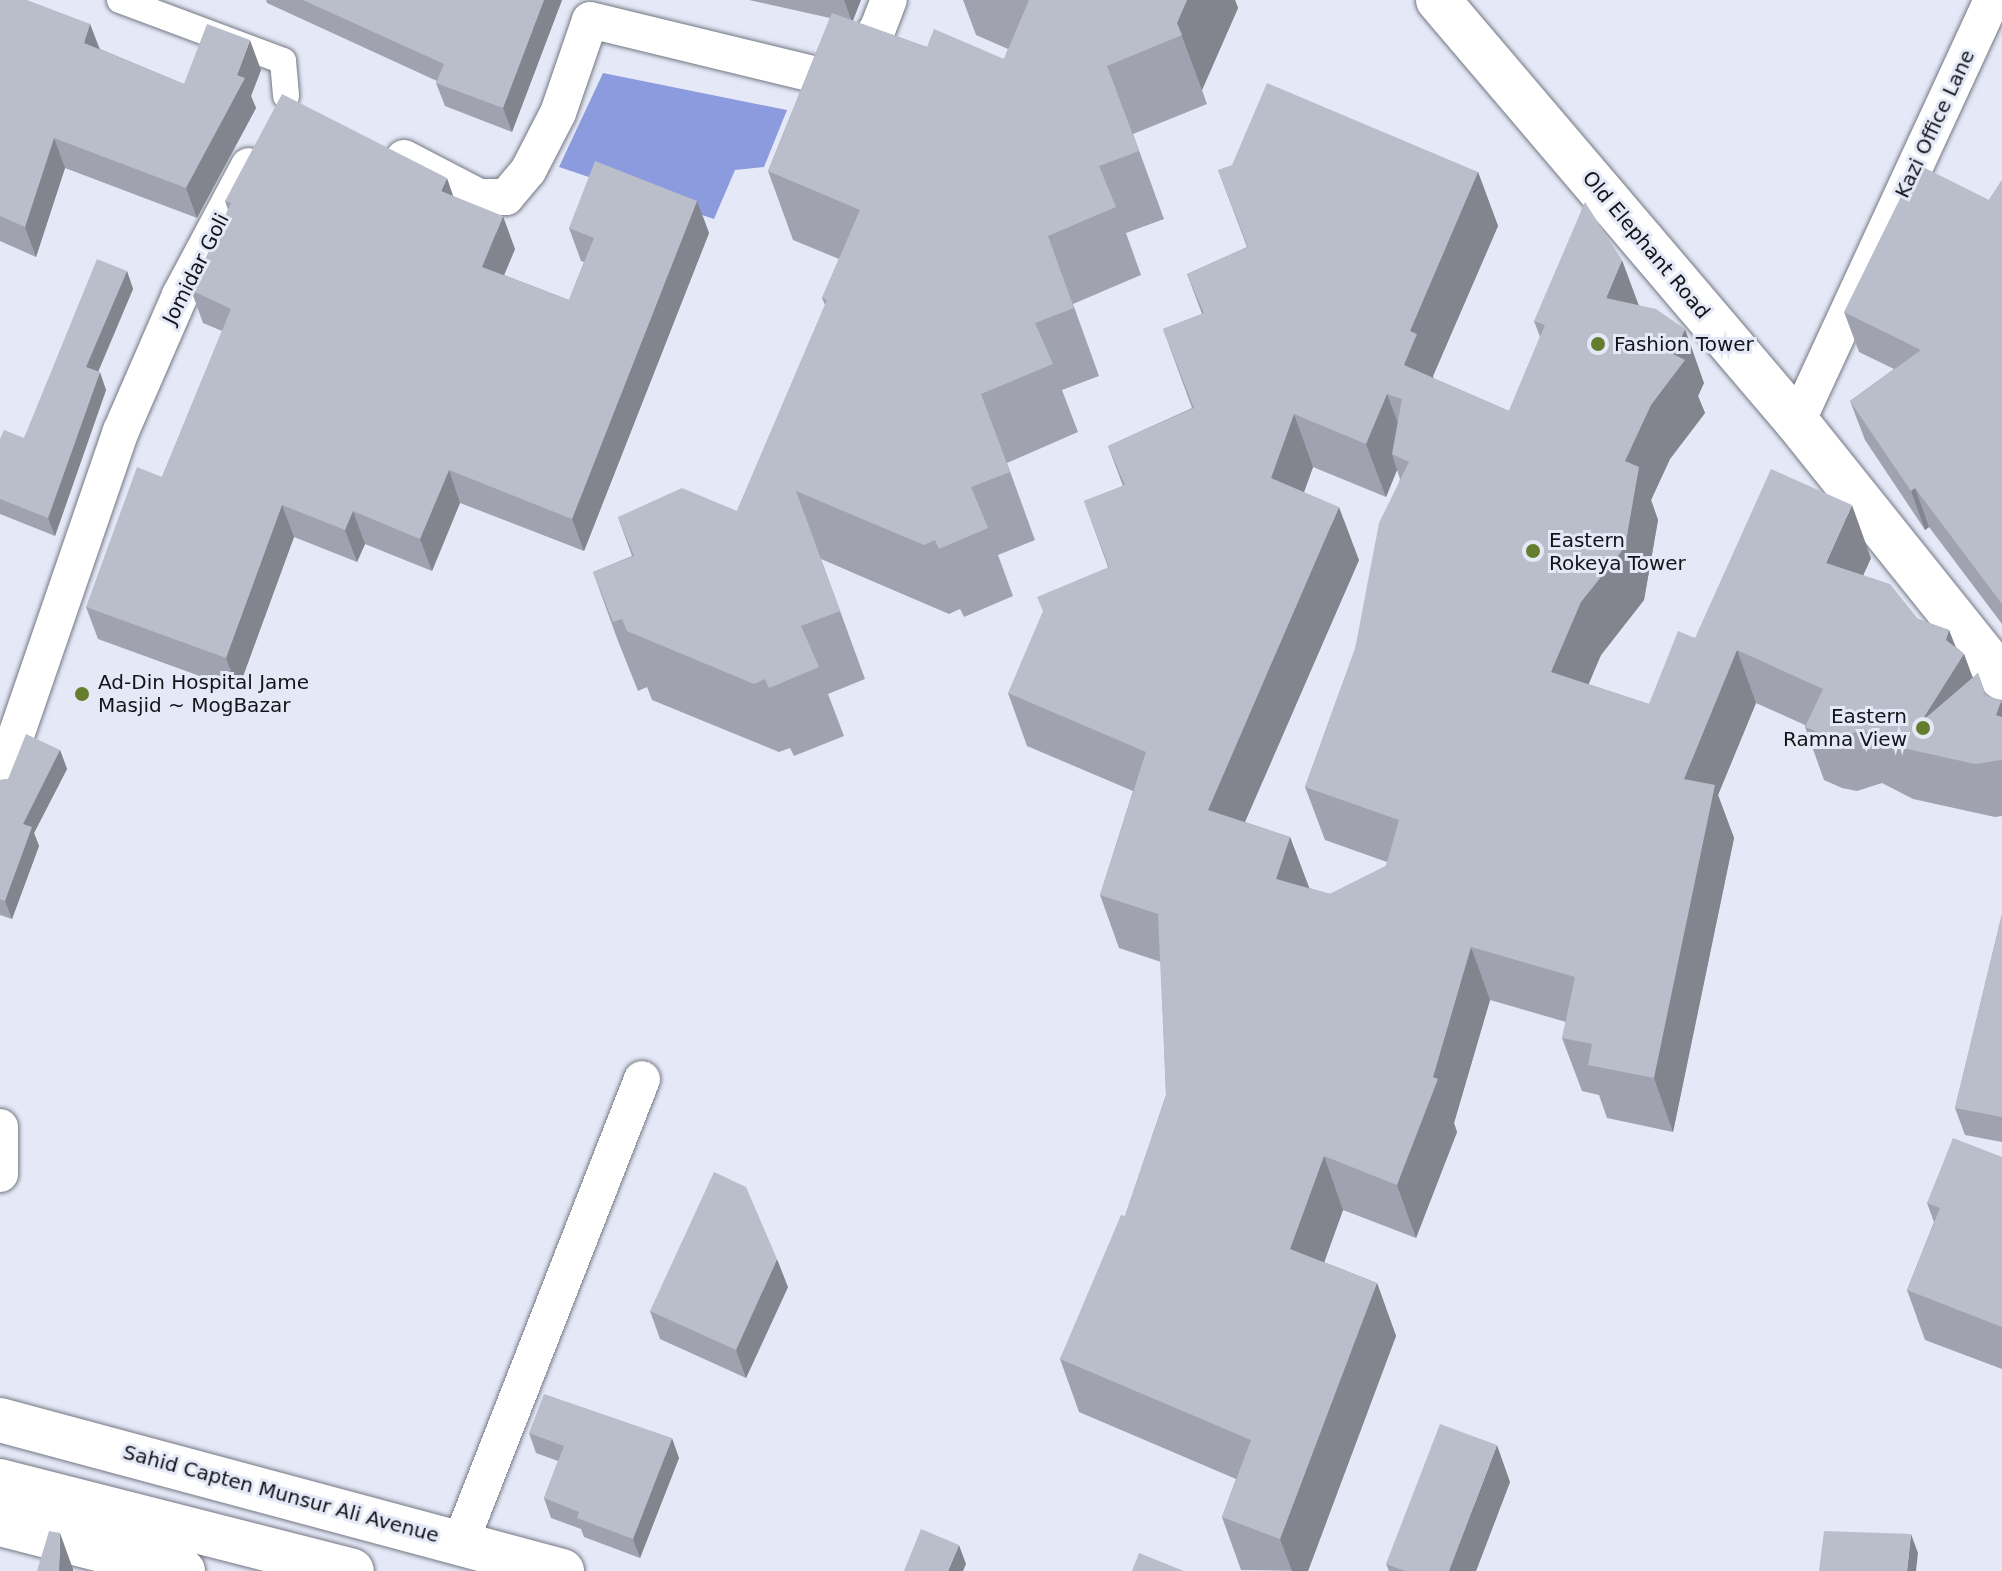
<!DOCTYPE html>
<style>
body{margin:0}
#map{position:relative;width:2002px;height:1571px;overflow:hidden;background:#e5e9f7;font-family:"DejaVu Sans",sans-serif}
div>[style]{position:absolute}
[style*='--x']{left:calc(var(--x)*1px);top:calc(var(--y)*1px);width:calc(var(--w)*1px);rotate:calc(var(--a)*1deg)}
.water>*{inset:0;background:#8c9bdd}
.roads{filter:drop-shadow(0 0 2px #747783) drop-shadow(0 0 2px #747783)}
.pedestrian>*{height:26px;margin:-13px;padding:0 13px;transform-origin:13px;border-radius:13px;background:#fff}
.minor>*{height:36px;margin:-18px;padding:0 18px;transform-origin:18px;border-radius:18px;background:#fff}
.tertiary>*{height:44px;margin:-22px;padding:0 22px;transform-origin:22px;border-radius:22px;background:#fff}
.primary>*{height:44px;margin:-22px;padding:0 22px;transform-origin:22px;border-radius:22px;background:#fff}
.wall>*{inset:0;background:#a0a3af}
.shaded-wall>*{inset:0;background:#82858e}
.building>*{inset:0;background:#babecb}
.dots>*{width:22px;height:22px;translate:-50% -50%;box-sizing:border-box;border:4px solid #e5e9f7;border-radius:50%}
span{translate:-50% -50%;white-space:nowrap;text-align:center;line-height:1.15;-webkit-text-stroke:6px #e5e9f7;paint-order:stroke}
.street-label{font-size:20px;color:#131418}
.poi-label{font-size:20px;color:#131418}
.left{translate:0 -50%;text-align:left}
.right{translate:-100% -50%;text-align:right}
</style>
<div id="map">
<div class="water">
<div style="clip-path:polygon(603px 73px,787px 110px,764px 167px,735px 170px,714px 219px,559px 167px)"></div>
</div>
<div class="roads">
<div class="pedestrian">
<div style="--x:120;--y:0;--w:174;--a:20.5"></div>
<div style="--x:283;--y:61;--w:35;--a:85"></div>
</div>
<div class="minor">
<div style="--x:404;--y:158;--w:85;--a:27.5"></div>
<div style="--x:479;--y:197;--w:27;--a:0"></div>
<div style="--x:506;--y:197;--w:34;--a:-50"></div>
<div style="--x:528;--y:171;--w:65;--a:-62.7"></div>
<div style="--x:558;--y:113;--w:98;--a:-71"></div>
<div style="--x:590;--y:20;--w:243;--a:13.6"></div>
<div style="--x:826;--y:77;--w:37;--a:-34"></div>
<div style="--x:857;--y:56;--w:35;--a:-53"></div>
<div style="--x:878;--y:28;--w:30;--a:-69"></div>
<div style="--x:1797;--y:422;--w:465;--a:-65.2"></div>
<div style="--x:0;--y:782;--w:371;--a:-71"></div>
<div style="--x:121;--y:431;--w:148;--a:-66.5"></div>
<div style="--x:180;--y:295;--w:146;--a:-61.9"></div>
<div style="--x:0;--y:1127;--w:47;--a:90"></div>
<div style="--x:461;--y:1541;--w:496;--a:-68.6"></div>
</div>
<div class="tertiary">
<div style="--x:1438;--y:0;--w:554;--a:49.61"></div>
<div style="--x:1797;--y:422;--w:328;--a:51.3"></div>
</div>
<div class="primary">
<div style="--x:0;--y:1420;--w:582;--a:15.04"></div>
<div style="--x:0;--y:1481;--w:363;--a:14.3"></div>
<div style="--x:0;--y:1524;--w:189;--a:14.4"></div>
</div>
</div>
<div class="wall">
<div style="clip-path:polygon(0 0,90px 24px,100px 49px,184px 84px,261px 70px,251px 96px,256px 108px,197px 218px,65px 168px,36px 257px,0 241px)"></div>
<div style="clip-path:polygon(266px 0,562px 0,512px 132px,445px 106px,436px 83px,437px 81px,267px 3px)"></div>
<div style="clip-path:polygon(749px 0,861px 0,853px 21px,927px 47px,1004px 59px,1008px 49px,976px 35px,963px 0,1235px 0,1238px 8px,1202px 90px,1207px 104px,1133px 134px,1164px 219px,1126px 233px,1141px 275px,1073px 304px,1099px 376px,1062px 390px,1078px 432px,1007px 463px,1035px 540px,998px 555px,1013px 596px,964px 617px,960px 609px,949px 614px,821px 559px,865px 679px,828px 694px,844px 736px,794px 756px,790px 748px,779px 752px,652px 700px,647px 687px,638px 691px,618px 641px,593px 572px,632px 556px,618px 517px,737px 511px,825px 305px,822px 298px,839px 259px,793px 240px,768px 171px,830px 18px)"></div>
<div style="clip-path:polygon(evenodd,1218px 170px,1478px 172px,1498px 226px,1433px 376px,1433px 378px,1509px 411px,1540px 337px,1534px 321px,1639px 305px,1704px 383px,1698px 396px,1705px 413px,1670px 459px,1651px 500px,1658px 520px,1644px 600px,1601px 655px,1588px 684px,1649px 704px,1695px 638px,1871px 558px,1863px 575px,1918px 619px,1949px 630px,1956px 647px,1964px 654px,1973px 678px,1978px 673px,1986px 695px,2002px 704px,2002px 816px,1995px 817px,1913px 799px,1882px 783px,1857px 791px,1842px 788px,1824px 780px,1805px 727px,1805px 725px,1756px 703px,1718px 795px,1734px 838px,1673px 1132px,1607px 1118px,1599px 1095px,1582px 1091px,1562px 1038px,1566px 1022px,1490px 1000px,1454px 1123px,1457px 1132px,1416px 1238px,1343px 1210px,1324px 1262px,1377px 1283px,1396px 1336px,1308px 1571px,1241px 1570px,1222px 1517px,1236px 1479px,1079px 1412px,1060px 1359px,1125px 1216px,1166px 1095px,1161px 962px,1119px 948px,1100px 895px,1133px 791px,1027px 746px,1008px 693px,1108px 567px,1084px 501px,1123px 486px,1108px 446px,1192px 408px,1163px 329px,1202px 314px,1187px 274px,1247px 247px,1218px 170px,1313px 467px,1386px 497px,1397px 470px,1400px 479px,1355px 649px,1305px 787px,1325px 840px,1387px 862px,1386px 866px,1330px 894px,1309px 888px,1290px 837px,1245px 822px,1359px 560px,1304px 492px,1313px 467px)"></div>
<div style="clip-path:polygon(2002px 180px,2002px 624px,1929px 527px,1925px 530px,1865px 440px,1850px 401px,1894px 369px,1859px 352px,1844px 312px,1989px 200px)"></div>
<div style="clip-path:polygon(453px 196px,515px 249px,504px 275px,569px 300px,584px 262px,581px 261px,569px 228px,697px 201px,709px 233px,584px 551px,460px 503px,432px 571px,365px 544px,357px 562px,294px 537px,238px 690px,98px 639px,86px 607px,162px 477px,222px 331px,203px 323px,191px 290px,228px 210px,225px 201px)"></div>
<div style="clip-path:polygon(127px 271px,133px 289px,98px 371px,106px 390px,55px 536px,0 514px,0 439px,24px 438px)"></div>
<div style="clip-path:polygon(60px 750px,67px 769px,34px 833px,39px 846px,12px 919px,0 915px,0 780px,8px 779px)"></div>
<div style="clip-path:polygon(2002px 914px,2002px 1142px,1965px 1135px,1955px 1108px)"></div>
<div style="clip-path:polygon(2002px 1157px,2002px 1369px,1925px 1340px,1907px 1290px,1934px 1222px,1927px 1203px)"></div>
<div style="clip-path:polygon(788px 1287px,746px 1378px,660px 1339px,650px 1311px)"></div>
<div style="clip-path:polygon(529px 1433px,679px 1458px,640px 1558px,584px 1537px,581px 1529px,551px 1518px,544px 1498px,558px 1461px,536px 1453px)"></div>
<div style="clip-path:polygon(1510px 1482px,1476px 1571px,1389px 1571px,1386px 1564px)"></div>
</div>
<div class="shaded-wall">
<div style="clip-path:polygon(544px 0,562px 0,512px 132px,503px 108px)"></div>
<div style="clip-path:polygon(844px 0,861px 0,852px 22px)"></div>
<div style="clip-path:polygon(1187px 0,1235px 0,1238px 8px,1202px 90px,1177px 23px)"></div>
<div style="clip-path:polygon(90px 24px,101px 54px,84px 43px)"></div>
<div style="clip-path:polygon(250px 40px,261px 70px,251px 96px,256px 108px,197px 218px,186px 188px,237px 75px)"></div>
<div style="clip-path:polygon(54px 138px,65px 168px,36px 257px,25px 227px)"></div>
<div style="clip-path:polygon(1478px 172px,1498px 226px,1433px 376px,1437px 387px,1404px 365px,1410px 331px)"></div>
<div style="clip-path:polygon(447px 178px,458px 210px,441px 191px)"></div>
<div style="clip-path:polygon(697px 201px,709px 233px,584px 551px,572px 519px)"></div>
<div style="clip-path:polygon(503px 216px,515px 249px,494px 299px,482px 267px)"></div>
<div style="clip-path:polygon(1622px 260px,1642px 314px,1606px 298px)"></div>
<div style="clip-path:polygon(127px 271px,133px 289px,93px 384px,86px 367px)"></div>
<div style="clip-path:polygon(1685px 329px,1704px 383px,1698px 396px,1705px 413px,1670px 459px,1651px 500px,1658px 520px,1644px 600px,1601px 655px,1571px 726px,1551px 672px,1625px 461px)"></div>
<div style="clip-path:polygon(100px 372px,106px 390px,55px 536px,48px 518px)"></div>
<div style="clip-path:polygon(1387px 394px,1407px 447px,1392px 454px,1397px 470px,1386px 497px,1366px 444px)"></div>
<div style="clip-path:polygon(1294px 414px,1313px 467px,1290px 531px,1271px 478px)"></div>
<div style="clip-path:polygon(449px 470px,460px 503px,432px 571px,420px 539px)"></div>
<div style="clip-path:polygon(1915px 488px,1929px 527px,1925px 530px,1911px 491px)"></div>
<div style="clip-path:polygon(282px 505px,294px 537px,238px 690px,226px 658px)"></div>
<div style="clip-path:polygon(1852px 505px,1871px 558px,1845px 616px,1826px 563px)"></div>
<div style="clip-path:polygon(1339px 507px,1359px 560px,1227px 863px,1208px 810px)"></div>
<div style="clip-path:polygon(353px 511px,365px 544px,357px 562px,345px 530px)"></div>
<div style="clip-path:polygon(1949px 630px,1960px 660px,1964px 654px,1983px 707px,1921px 722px)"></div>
<div style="clip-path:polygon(1737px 650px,1756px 703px,1718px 795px,1734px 838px,1673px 1132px,1654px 1078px,1684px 779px)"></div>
<div style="clip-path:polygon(2001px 701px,2002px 704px,2002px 732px,1996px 715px)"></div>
<div style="clip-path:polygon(60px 750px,67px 769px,34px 833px,39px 846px,12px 919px,5px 901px,23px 824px)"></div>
<div style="clip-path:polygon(1290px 837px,1310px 890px,1276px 879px)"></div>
<div style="clip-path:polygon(1471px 947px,1490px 1000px,1454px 1123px,1457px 1132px,1416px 1238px,1397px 1185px,1433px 1077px)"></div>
<div style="clip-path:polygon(1324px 1156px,1343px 1210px,1310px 1302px,1290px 1249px)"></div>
<div style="clip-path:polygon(777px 1259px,788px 1287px,746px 1378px,736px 1350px)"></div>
<div style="clip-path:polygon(1377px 1283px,1396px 1336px,1308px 1571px,1292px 1571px,1280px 1539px)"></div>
<div style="clip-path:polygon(672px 1438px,679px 1458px,640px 1558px,633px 1539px)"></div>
<div style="clip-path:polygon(1497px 1445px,1510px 1482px,1476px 1571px,1449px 1571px)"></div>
<div style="clip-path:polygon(60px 1533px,73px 1569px,73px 1571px,59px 1571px)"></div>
<div style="clip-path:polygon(1911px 1534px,1918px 1553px,1916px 1571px,1907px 1571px)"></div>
<div style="clip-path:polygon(959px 1545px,966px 1564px,963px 1571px,948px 1571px)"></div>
</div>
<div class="building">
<div style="clip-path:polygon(0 0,27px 0,90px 24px,84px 43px,184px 84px,207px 24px,250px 40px,237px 75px,245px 78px,186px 188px,54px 138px,25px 227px,0 216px)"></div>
<div style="clip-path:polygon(303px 0,544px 0,503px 108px,436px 83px,444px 64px)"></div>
<div style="clip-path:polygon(1029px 0,1187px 0,1177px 23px,1182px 35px,1107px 66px,1139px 151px,1099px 166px,1116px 207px,1048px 236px,1074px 308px,1035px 323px,1053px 364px,981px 394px,1010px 472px,971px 487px,988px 528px,939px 549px,935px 540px,924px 545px,796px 491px,840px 611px,801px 626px,819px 667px,769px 688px,765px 679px,754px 684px,627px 631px,622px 619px,613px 622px,593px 572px,634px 556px,618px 517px,682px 488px,737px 511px,827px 300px,822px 298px,860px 210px,768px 171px,832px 13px,927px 47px,934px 29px,1004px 59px)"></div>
<div style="clip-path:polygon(evenodd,1267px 83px,1478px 172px,1410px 331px,1417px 334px,1404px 365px,1509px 411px,1545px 325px,1534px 321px,1585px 202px,1622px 260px,1606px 298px,1656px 309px,1685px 329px,1673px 354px,1685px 360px,1651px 405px,1625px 461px,1639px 467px,1625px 547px,1581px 602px,1551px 672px,1649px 704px,1678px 631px,1695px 638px,1771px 469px,1852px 505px,1826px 563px,1890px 584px,1918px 619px,1949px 630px,1946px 640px,1964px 654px,1921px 722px,1978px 673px,1985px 695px,2001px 701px,1996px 715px,2002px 717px,2002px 759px,2001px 760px,1975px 764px,1894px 746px,1863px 730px,1838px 737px,1823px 734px,1805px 727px,1823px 689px,1737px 650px,1684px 779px,1715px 785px,1654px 1078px,1588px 1065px,1592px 1044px,1562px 1038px,1575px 977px,1471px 947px,1433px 1077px,1438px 1079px,1397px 1185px,1324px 1156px,1290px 1249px,1377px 1283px,1280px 1539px,1222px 1517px,1251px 1440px,1060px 1359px,1121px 1215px,1125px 1216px,1166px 1095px,1158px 914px,1100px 895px,1146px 752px,1008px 693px,1043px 611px,1037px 597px,1109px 567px,1084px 501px,1125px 485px,1108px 446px,1194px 408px,1163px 329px,1204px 313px,1187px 274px,1248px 247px,1218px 170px,1232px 165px,1267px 83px,1387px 394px,1402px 399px,1392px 454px,1409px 462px,1379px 523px,1355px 649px,1305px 787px,1399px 820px,1386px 866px,1330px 894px,1276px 879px,1290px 837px,1208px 810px,1339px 507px,1271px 478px,1294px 414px,1366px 444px,1387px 394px)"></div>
<div style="clip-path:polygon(282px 94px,447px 178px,441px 191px,503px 216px,482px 267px,569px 300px,594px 238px,569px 228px,595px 161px,697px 201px,572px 519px,449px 470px,420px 539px,353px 511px,345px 530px,282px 505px,226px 658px,86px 607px,137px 467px,162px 477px,231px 309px,191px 290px,231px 203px,225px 201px)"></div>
<div style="clip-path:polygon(1917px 164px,1989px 200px,2002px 180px,2002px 604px,1915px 488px,1911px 491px,1850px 401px,1921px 350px,1844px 312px)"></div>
<div style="clip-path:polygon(97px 259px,127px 271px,86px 367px,100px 372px,48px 518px,0 499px,0 439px,4px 430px,24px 438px)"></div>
<div style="clip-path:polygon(26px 734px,60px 750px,23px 824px,32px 827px,5px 901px,0 899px,0 780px,8px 779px)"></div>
<div style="clip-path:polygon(2002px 914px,2002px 1117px,1955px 1108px)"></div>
<div style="clip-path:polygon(1953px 1138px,2002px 1157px,2002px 1327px,1907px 1290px,1940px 1208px,1927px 1203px)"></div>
<div style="clip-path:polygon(714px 1172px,746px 1187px,777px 1259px,736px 1350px,650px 1311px)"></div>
<div style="clip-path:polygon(544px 1394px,672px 1438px,633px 1539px,577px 1518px,579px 1512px,544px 1498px,564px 1446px,529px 1433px)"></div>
<div style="clip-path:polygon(1440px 1424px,1497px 1445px,1449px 1571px,1405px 1571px,1386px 1564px)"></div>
<div style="clip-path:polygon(921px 1529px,959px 1545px,948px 1571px,904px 1571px)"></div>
<div style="clip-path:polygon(49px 1531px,60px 1533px,59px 1571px,37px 1571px)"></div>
<div style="clip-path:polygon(1824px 1531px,1911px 1534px,1907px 1571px,1819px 1571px)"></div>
<div style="clip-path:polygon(1139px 1553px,1184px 1571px,1132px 1571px)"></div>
</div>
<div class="dots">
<div style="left:1598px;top:344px;background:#657d2f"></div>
<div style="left:1533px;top:551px;background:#657d2f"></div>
<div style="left:82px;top:694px;background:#657d2f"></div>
<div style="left:1923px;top:728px;background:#657d2f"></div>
</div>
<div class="street-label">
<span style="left:1935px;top:124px;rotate:-65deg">Kazi Office Lane</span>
<span style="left:1646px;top:245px;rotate:50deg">Old Elephant Road</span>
<span style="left:196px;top:269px;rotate:-63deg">Jomidar Goli</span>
<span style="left:281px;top:1494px;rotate:15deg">Sahid Capten Munsur Ali Avenue</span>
</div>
<div class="poi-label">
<span class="left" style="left:1614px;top:344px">Fashion Tower</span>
<span class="left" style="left:1549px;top:552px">Eastern<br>Rokeya Tower</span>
<span class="left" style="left:98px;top:694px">Ad-Din Hospital Jame<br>Masjid ~ MogBazar</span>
<span class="right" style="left:1907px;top:728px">Eastern<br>Ramna View</span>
</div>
</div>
